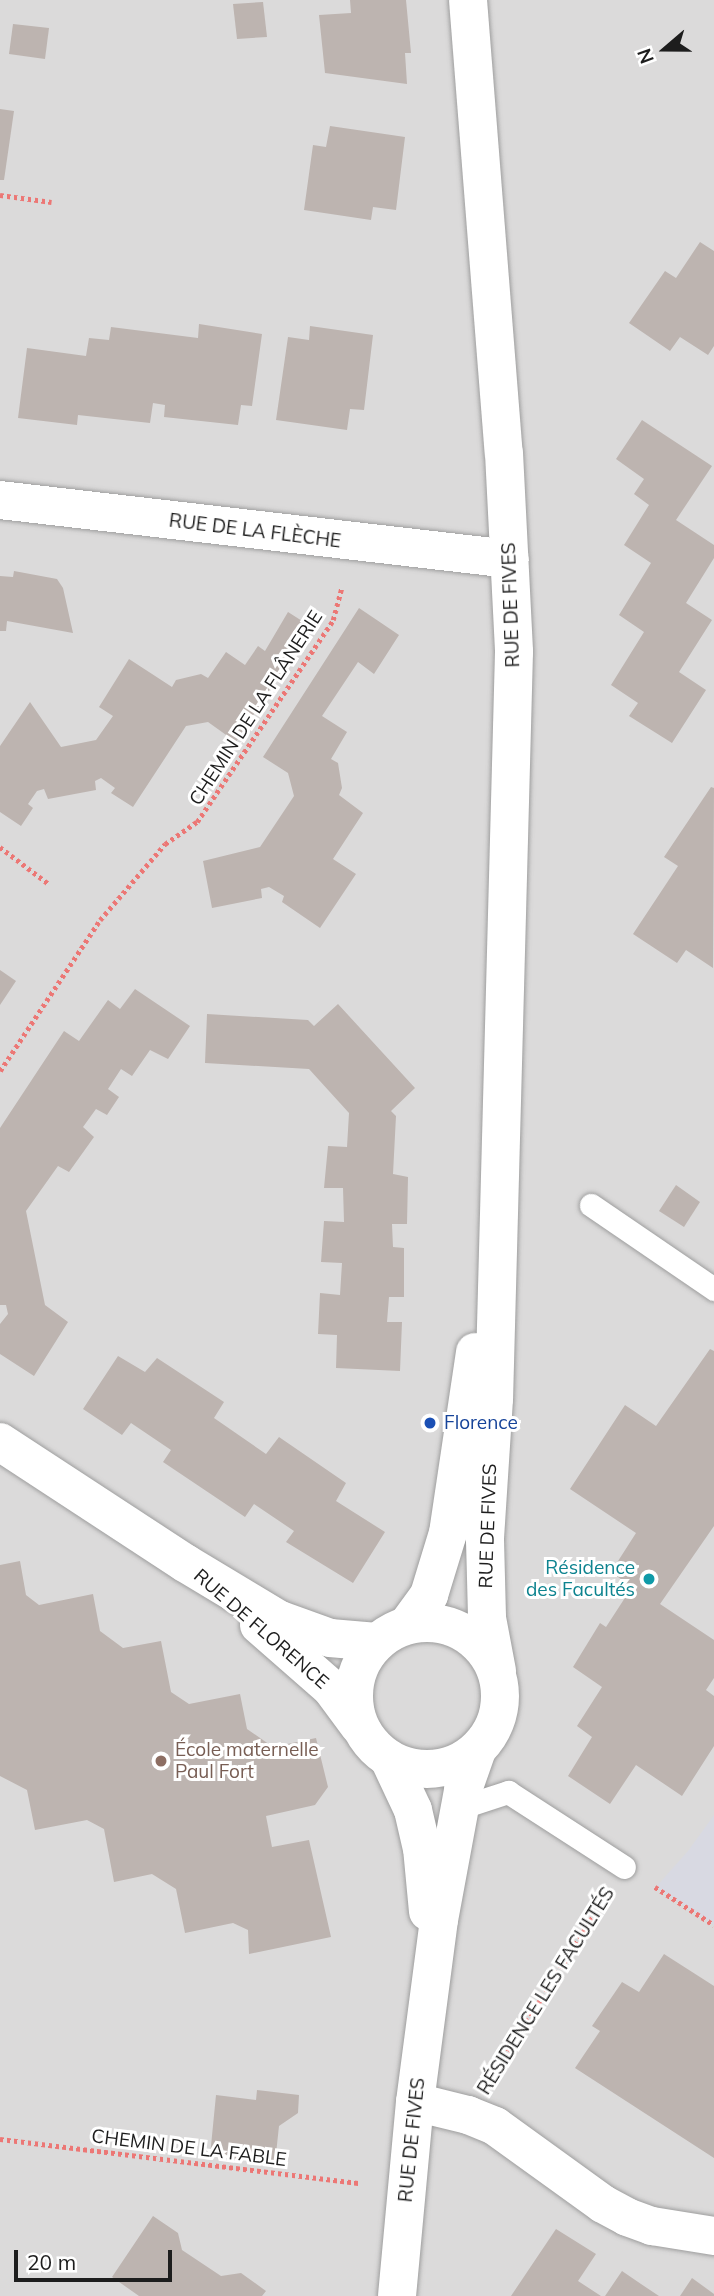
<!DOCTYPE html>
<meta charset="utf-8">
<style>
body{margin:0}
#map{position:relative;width:714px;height:2296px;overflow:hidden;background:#ede9e3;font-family:Mulish,sans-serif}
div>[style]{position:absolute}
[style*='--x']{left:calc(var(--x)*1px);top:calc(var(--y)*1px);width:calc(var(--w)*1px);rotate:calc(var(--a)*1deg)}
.residential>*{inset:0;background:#dbdada}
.plaza>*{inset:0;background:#d8d9e2}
.building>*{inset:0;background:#bdb4b0}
.path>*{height:4.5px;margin-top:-2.25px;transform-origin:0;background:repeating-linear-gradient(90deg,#ec7775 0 3.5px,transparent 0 7px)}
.roads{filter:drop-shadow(0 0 2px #9e9e9e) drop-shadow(0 0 2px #9e9e9e)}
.lane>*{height:23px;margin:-11.5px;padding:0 11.5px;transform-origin:11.5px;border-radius:11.5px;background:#fff}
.street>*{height:38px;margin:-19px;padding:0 19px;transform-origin:19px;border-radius:19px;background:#fff}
.street>.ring{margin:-19px;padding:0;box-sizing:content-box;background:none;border:38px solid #fff;border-radius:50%}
.dots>*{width:19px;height:19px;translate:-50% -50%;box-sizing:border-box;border:4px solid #fff;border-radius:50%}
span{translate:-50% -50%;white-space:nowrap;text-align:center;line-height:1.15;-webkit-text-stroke:6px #fff;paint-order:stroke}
.street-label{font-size:19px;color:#1d1d1d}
.transit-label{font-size:19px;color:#164399}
.left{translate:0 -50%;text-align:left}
.culture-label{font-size:19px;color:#0d838f}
.right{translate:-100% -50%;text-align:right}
.education-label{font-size:19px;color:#785e54}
.north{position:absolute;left:630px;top:14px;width:70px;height:70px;-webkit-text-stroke:5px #fff;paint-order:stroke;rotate:250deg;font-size:19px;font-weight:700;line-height:28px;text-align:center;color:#1d1d1d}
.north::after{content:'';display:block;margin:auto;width:24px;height:32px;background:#1d1d1d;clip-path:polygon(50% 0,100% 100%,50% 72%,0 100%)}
.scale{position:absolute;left:14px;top:2250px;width:158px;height:32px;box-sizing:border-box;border:4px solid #1d1d1d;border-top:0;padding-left:9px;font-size:21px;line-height:24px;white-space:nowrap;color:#1d1d1d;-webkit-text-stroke:5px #fff;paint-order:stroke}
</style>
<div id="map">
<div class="residential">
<div style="clip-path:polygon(0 0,714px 0,714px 2296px,0 2296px)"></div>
</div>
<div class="plaza">
<div style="clip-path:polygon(714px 1815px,714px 1925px,656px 1887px,688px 1851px)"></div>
</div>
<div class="building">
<div style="clip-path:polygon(350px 0,406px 0,411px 53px,405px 53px,407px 84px,325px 73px,319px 15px,351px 13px)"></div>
<div style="clip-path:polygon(263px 2px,267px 37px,237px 39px,233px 4px)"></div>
<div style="clip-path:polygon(13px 24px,49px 28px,45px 59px,9px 54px)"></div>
<div style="clip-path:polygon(0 109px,14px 111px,4px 180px,0 180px)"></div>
<div style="clip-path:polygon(330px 126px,405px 137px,396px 210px,373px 207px,371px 220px,304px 210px,313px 145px,326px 147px)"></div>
<div style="clip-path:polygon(700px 242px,714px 251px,714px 346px,708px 355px,680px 337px,670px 351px,629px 323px,665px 271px,676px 278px)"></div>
<div style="clip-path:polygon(199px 324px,262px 334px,252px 406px,241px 405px,238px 425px,164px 417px,165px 405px,153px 403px,150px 423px,78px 415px,77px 425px,18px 418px,27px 348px,86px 356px,89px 338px,109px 340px,111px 327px,198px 338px)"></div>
<div style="clip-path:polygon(310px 326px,373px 335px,364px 410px,350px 409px,347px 430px,276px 420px,288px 337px,309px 340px)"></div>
<div style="clip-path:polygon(642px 420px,712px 466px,676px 520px,714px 545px,714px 558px,686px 603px,712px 620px,679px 672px,706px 690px,672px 743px,629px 716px,638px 703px,611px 685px,644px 632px,619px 615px,651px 563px,624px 545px,649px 505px,634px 494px,644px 479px,616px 459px)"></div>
<div style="clip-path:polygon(14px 571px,57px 579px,63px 588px,73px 633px,7px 621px,6px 631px,0 631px,0 576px,13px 577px)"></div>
<div style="clip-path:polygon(359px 608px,399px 635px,374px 674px,358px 662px,322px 716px,347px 732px,331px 759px,338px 763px,342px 788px,339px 795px,363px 813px,333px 859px,356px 874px,320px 928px,282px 902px,284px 896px,269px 887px,261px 889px,262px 898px,212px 908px,203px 861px,260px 847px,294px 796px,288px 773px,263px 757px)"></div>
<div style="clip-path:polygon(288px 612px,310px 626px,236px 742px,208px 722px,186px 726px,133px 807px,111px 793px,115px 788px,101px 778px,95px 781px,96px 790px,48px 799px,44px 789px,37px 791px,28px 804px,33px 808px,21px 826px,0 812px,0 746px,30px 702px,61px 747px,96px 740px,113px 716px,99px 707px,129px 659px,172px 687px,176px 680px,201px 674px,208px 678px,226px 652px,245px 665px,258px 646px,265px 651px)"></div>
<div style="clip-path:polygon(711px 787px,714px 788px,713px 968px,686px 950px,677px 963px,633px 934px,678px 866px,664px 857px)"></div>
<div style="clip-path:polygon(0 970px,16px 981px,0 1005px)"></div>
<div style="clip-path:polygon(135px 989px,190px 1026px,168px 1059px,150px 1050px,132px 1076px,121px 1069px,108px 1089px,119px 1097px,107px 1115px,96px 1109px,83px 1127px,94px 1137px,69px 1172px,58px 1166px,26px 1211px,45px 1305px,68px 1322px,34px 1376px,0 1354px,0 1324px,8px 1314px,6px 1305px,0 1305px,0 1128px,64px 1031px,79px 1041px,108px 1000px,120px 1009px)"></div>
<div style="clip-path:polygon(338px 1004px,415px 1088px,391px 1111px,396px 1116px,393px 1174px,408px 1177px,407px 1224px,392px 1224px,393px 1247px,404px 1248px,404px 1297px,389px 1297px,387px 1322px,402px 1322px,400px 1371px,336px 1368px,337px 1335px,318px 1334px,320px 1293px,340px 1295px,342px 1263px,321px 1262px,324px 1221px,344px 1222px,343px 1188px,324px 1188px,328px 1146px,347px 1147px,349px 1113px,309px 1069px,205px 1063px,207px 1014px,308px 1020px,314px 1026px)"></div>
<div style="clip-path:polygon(676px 1185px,700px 1202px,684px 1227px,659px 1211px)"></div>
<div style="clip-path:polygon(710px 1349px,714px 1351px,714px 1526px,660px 1604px,714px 1640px,714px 1678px,706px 1690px,714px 1696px,714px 1746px,682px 1796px,636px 1765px,610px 1804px,568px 1776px,592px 1737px,577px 1726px,602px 1687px,573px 1667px,600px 1623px,606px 1627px,632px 1587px,611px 1572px,636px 1533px,570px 1489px,625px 1405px,656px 1426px)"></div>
<div style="clip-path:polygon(118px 1356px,145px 1372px,157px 1358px,224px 1402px,214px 1418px,266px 1454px,279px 1437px,346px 1483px,336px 1501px,385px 1532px,353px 1583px,286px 1542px,294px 1531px,254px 1504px,245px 1517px,163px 1462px,171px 1450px,131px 1423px,122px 1435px,83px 1409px)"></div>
<div style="clip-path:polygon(20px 1561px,26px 1595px,39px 1605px,93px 1594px,100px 1631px,123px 1648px,161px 1641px,171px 1692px,189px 1704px,240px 1694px,247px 1729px,273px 1747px,316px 1738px,328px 1787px,315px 1805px,266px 1816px,272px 1847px,309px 1840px,331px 1937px,249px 1954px,248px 1930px,233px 1923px,185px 1933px,176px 1889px,152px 1874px,114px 1882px,104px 1829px,87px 1820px,35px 1830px,27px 1790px,0 1776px,0 1565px)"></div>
<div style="clip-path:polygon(664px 1954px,714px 1986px,714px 2158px,575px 2068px,600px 2031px,592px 2026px,622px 1982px,639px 1992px)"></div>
<div style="clip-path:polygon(257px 2090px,299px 2095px,298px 2113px,279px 2126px,275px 2163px,210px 2156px,216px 2095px,256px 2100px)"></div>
<div style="clip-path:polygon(153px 2216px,178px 2233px,182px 2250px,221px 2276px,241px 2273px,266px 2291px,262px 2296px,139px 2296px,112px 2277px)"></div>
<div style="clip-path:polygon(556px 2229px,596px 2254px,578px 2281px,601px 2296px,511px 2296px)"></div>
<div style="clip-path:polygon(622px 2271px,641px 2284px,659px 2296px,605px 2296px)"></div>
<div style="clip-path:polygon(692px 2278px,714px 2294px,714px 2296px,680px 2296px)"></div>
</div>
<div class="path">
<div style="--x:0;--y:195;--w:52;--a:7.7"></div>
<div style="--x:0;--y:847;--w:61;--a:37.1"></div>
<div style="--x:0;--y:1071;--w:181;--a:-56.5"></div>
<div style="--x:100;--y:920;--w:100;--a:-49.5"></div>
<div style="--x:165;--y:844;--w:39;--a:-35"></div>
<div style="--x:197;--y:822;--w:244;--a:-56"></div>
<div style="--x:333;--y:620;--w:34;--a:-75"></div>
<div style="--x:655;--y:1887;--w:70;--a:32.8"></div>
<div style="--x:493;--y:2075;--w:208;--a:-57.8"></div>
<div style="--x:0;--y:2139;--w:363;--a:7"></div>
</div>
<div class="roads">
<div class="lane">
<div style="--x:591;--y:1205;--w:149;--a:34.3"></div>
<div style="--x:459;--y:1808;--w:52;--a:-18.1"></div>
<div style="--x:508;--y:1792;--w:138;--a:32.9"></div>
</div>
<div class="street">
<div style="--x:468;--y:0;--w:454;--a:85.5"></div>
<div style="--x:504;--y:453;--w:199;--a:87.1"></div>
<div style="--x:514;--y:652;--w:747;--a:91.53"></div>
<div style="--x:494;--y:1399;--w:141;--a:93.7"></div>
<div style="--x:485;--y:1540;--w:78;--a:88.5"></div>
<div style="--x:487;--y:1618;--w:54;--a:79.3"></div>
<div style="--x:0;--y:500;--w:513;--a:6.6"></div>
<div style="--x:0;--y:1442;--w:221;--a:33.2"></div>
<div style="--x:185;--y:1563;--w:111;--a:31"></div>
<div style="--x:280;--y:1620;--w:53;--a:19.8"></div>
<div style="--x:330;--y:1638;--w:47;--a:4.9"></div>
<div class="ring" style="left:354px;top:1623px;width:108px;height:108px"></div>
<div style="--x:408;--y:1624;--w:36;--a:-54"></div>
<div style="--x:429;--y:1595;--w:65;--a:-73"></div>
<div style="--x:448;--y:1533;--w:183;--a:-81.5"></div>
<div style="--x:259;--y:1625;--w:96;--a:41.2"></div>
<div style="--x:331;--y:1688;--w:47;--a:53.6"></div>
<div style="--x:389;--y:1759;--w:56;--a:64.8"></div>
<div style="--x:413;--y:1810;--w:39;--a:77"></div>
<div style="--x:422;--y:1848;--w:64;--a:84.6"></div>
<div style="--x:415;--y:2102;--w:55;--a:13.8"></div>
<div style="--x:468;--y:2115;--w:29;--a:22"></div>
<div style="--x:495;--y:2126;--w:133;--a:35.8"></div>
<div style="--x:603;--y:2204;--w:27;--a:28"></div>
<div style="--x:627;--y:2217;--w:27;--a:20"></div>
<div style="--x:652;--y:2226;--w:63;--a:9.2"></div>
<div style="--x:397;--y:2296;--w:195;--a:-84.7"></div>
<div style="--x:415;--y:2102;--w:184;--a:-82.5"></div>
<div style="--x:439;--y:1920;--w:132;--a:-79.5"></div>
<div style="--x:463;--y:1790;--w:42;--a:-70.7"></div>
</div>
</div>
<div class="dots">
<div style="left:430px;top:1423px;background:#1a4fb4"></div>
<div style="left:649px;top:1579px;background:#0f9aa8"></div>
<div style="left:161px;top:1761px;background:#8d6e63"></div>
</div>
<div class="street-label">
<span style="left:255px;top:531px;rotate:7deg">RUE DE LA FLÈCHE</span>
<span style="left:511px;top:605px;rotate:-92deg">RUE DE FIVES</span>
<span style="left:256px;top:708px;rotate:-57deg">CHEMIN DE LA FLÂNERIE</span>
<span style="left:488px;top:1526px;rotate:-88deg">RUE DE FIVES</span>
<span style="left:261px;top:1629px;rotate:41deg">RUE DE FLORENCE</span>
<span style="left:546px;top:1991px;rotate:-58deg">RÉSIDENCE LES FACULTÉS</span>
<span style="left:412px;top:2140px;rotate:-84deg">RUE DE FIVES</span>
<span style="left:189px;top:2148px;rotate:7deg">CHEMIN DE LA FABLE</span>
</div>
<div class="transit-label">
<span class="left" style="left:444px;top:1423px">Florence</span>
</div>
<div class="culture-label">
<span class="right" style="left:635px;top:1579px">Résidence<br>des Facultés</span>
</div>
<div class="education-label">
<span class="left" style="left:175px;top:1761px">École maternelle<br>Paul Fort</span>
</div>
<div class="north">N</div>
<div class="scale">20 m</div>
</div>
